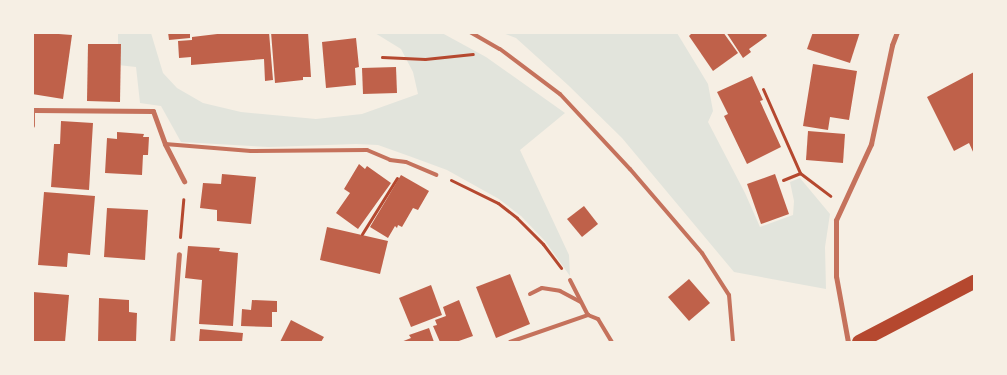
<!DOCTYPE html>
<style>
body{margin:0}
#map{position:relative;width:1007px;height:375px;overflow:hidden;background:#f6efe4;font-family:Ubuntu,sans-serif}
div>[style]{position:absolute}
[style*='--x']{left:calc(var(--x)*1px);top:calc(var(--y)*1px);width:calc(var(--w)*1px);rotate:calc(var(--a)*1deg)}
.green>*{inset:0;background:#e2e4dc}
.building>*{inset:0;background:#bf614a}
.path>*{height:3px;margin:-1.5px;padding:0 1.5px;transform-origin:1.5px;border-radius:1.5px;background:#b5482f}
.service>*{height:4px;margin:-2px;padding:0 2px;transform-origin:2px;border-radius:2px;background:#c5725c}
.minor>*{height:5px;margin:-2.5px;padding:0 2.5px;transform-origin:2.5px;border-radius:2.5px;background:#c5725c}
.trunk>*{height:14px;margin:-7px;padding:0 7px;transform-origin:7px;border-radius:7px;background:#b5482f}
span{translate:-50% -50%;white-space:nowrap;text-align:center;line-height:1.15;-webkit-text-stroke:4px #f6efe4;paint-order:stroke}
.frame{position:absolute;inset:0;border:34px solid #f6efe4;pointer-events:none}
</style>
<div id="map">
<div class="green">
<div style="clip-path:polygon(662px 32px,677px 33px,708px 84px,713px 111px,708px 122px,745px 193px,760px 227px,793px 215px,794px 201px,790px 182px,800px 178px,830px 214px,825px 247px,826px 289px,734px 272px,622px 138px,568px 85px,516px 38px,503px 33px)"></div>
<div style="clip-path:polygon(118px 33px,151px 33px,163px 73px,177px 88px,203px 103px,241px 112px,316px 119px,362px 114px,418px 94px,413px 72px,401px 49px,375px 33px,442px 33px,486px 57px,565px 113px,520px 150px,569px 255px,570px 276px,545px 241px,521px 216px,499px 199px,447px 170px,409px 156px,378px 145px,356px 144px,269px 147px,181px 142px,161px 106px,140px 103px,136px 67px,118px 65px)"></div>
</div>
<div class="building">
<div style="clip-path:polygon(32px 32px,72px 35px,63px 99px,32px 94px)"></div>
<div style="clip-path:polygon(168px 32px,190px 32px,190px 38px,169px 40px)"></div>
<div style="clip-path:polygon(234px 32px,269px 32px,273px 80px,265px 81px,264px 59px,191px 65px,191px 57px,179px 58px,178px 41px,192px 40px,192px 37px)"></div>
<div style="clip-path:polygon(271px 32px,308px 32px,311px 77px,303px 77px,303px 80px,275px 83px)"></div>
<div style="clip-path:polygon(693px 32px,723px 32px,738px 53px,713px 71px,689px 36px)"></div>
<div style="clip-path:polygon(726px 32px,765px 32px,767px 36px,749px 49px,751px 52px,743px 58px)"></div>
<div style="clip-path:polygon(813px 32px,860px 32px,850px 63px,807px 49px)"></div>
<div style="clip-path:polygon(356px 38px,359px 67px,355px 68px,356px 85px,326px 88px,322px 42px)"></div>
<div style="clip-path:polygon(88px 44px,121px 44px,120px 102px,87px 101px)"></div>
<div style="clip-path:polygon(813px 64px,857px 71px,849px 120px,830px 117px,828px 130px,803px 126px)"></div>
<div style="clip-path:polygon(396px 67px,397px 93px,363px 94px,362px 68px)"></div>
<div style="clip-path:polygon(974px 72px,974px 154px,969px 143px,954px 151px,927px 97px)"></div>
<div style="clip-path:polygon(752px 76px,763px 100px,760px 101px,781px 147px,747px 164px,724px 116px,728px 114px,717px 92px)"></div>
<div style="clip-path:polygon(61px 121px,93px 123px,89px 190px,51px 187px,54px 144px,60px 144px)"></div>
<div style="clip-path:polygon(808px 131px,845px 134px,843px 163px,806px 160px)"></div>
<div style="clip-path:polygon(117px 132px,144px 134px,143px 137px,149px 137px,148px 155px,143px 155px,142px 175px,105px 173px,107px 138px,117px 139px)"></div>
<div style="clip-path:polygon(359px 164px,365px 169px,367px 166px,391px 183px,358px 229px,336px 213px,350px 193px,344px 189px)"></div>
<div style="clip-path:polygon(222px 174px,256px 177px,251px 224px,217px 221px,217px 210px,200px 208px,203px 183px,221px 184px)"></div>
<div style="clip-path:polygon(775px 174px,789px 214px,761px 224px,747px 184px)"></div>
<div style="clip-path:polygon(401px 175px,429px 191px,418px 210px,413px 208px,402px 227px,398px 225px,397px 228px,395px 226px,388px 238px,370px 227px)"></div>
<div style="clip-path:polygon(44px 192px,95px 196px,90px 255px,68px 253px,67px 267px,38px 265px)"></div>
<div style="clip-path:polygon(584px 206px,598px 224px,582px 237px,567px 219px)"></div>
<div style="clip-path:polygon(107px 208px,148px 210px,145px 260px,104px 257px)"></div>
<div style="clip-path:polygon(327px 227px,388px 241px,380px 274px,320px 260px)"></div>
<div style="clip-path:polygon(188px 246px,220px 248px,219px 251px,238px 253px,233px 326px,199px 324px,202px 280px,185px 278px)"></div>
<div style="clip-path:polygon(510px 274px,530px 324px,496px 338px,476px 287px)"></div>
<div style="clip-path:polygon(689px 279px,710px 303px,689px 321px,668px 297px)"></div>
<div style="clip-path:polygon(431px 285px,442px 315px,411px 327px,399px 298px)"></div>
<div style="clip-path:polygon(33px 292px,69px 295px,65px 342px,32px 342px)"></div>
<div style="clip-path:polygon(99px 298px,129px 300px,129px 312px,137px 313px,136px 342px,98px 342px)"></div>
<div style="clip-path:polygon(252px 300px,277px 301px,277px 312px,272px 312px,272px 327px,241px 326px,242px 309px,251px 310px)"></div>
<div style="clip-path:polygon(459px 300px,473px 336px,456px 342px,440px 342px,433px 326px,437px 325px,435px 320px,446px 316px,443px 307px)"></div>
<div style="clip-path:polygon(291px 320px,324px 337px,321px 342px,280px 342px)"></div>
<div style="clip-path:polygon(429px 328px,434px 342px,401px 342px,411px 338px,409px 335px)"></div>
<div style="clip-path:polygon(200px 329px,243px 333px,242px 342px,199px 342px)"></div>
</div>
<div class="path">
<div style="--x:382;--y:57;--w:43;--a:2.7"></div>
<div style="--x:425;--y:59;--w:48;--a:-5.9"></div>
<div style="--x:763;--y:89;--w:92;--a:66.2"></div>
<div style="--x:800;--y:173;--w:38;--a:37"></div>
<div style="--x:451;--y:180;--w:52;--a:26.1"></div>
<div style="--x:498;--y:203;--w:24;--a:38"></div>
<div style="--x:517;--y:218;--w:37;--a:45"></div>
<div style="--x:543;--y:244;--w:30;--a:53"></div>
<div style="--x:783;--y:180;--w:18;--a:-22"></div>
<div style="--x:362;--y:234;--w:66;--a:-58"></div>
<div style="--x:180;--y:237;--w:38;--a:-85"></div>
</div>
<div class="service">
<div style="--x:470;--y:32;--w:34;--a:30"></div>
<div style="--x:500;--y:49;--w:75;--a:36.9"></div>
<div style="--x:560;--y:94;--w:103;--a:47"></div>
<div style="--x:630;--y:169;--w:111;--a:49.4"></div>
<div style="--x:702;--y:253;--w:50;--a:57.3"></div>
<div style="--x:729;--y:295;--w:47;--a:85.1"></div>
<div style="--x:165;--y:144;--w:86;--a:4.7"></div>
<div style="--x:251;--y:151;--w:116;--a:-0.5"></div>
<div style="--x:367;--y:150;--w:25;--a:23"></div>
<div style="--x:390;--y:160;--w:16;--a:7"></div>
<div style="--x:406;--y:162;--w:33;--a:23"></div>
<div style="--x:570;--y:280;--w:39;--a:63"></div>
<div style="--x:588;--y:315;--w:11;--a:22"></div>
<div style="--x:598;--y:319;--w:27;--a:59"></div>
<div style="--x:530;--y:294;--w:13;--a:-27"></div>
<div style="--x:542;--y:288;--w:18;--a:9"></div>
<div style="--x:560;--y:291;--w:24;--a:28"></div>
<div style="--x:510;--y:342;--w:83;--a:-19.1"></div>
</div>
<div class="minor">
<div style="--x:32;--y:110;--w:15;--a:90"></div>
<div style="--x:34;--y:110;--w:119;--a:0.5"></div>
<div style="--x:153;--y:111;--w:35;--a:70"></div>
<div style="--x:165;--y:144;--w:42;--a:62.8"></div>
<div style="--x:172;--y:342;--w:88;--a:-85.5"></div>
<div style="--x:848;--y:342;--w:67;--a:-100.3"></div>
<div style="--x:836;--y:276;--w:56;--a:-90"></div>
<div style="--x:836;--y:220;--w:84;--a:-65.3"></div>
<div style="--x:871;--y:144;--w:101;--a:-78"></div>
<div style="--x:892;--y:45;--w:14;--a:-69"></div>
</div>
<div class="trunk">
<div style="--x:859;--y:342;--w:130;--a:-27.6"></div>
</div>
<div class="frame"></div>
</div>
